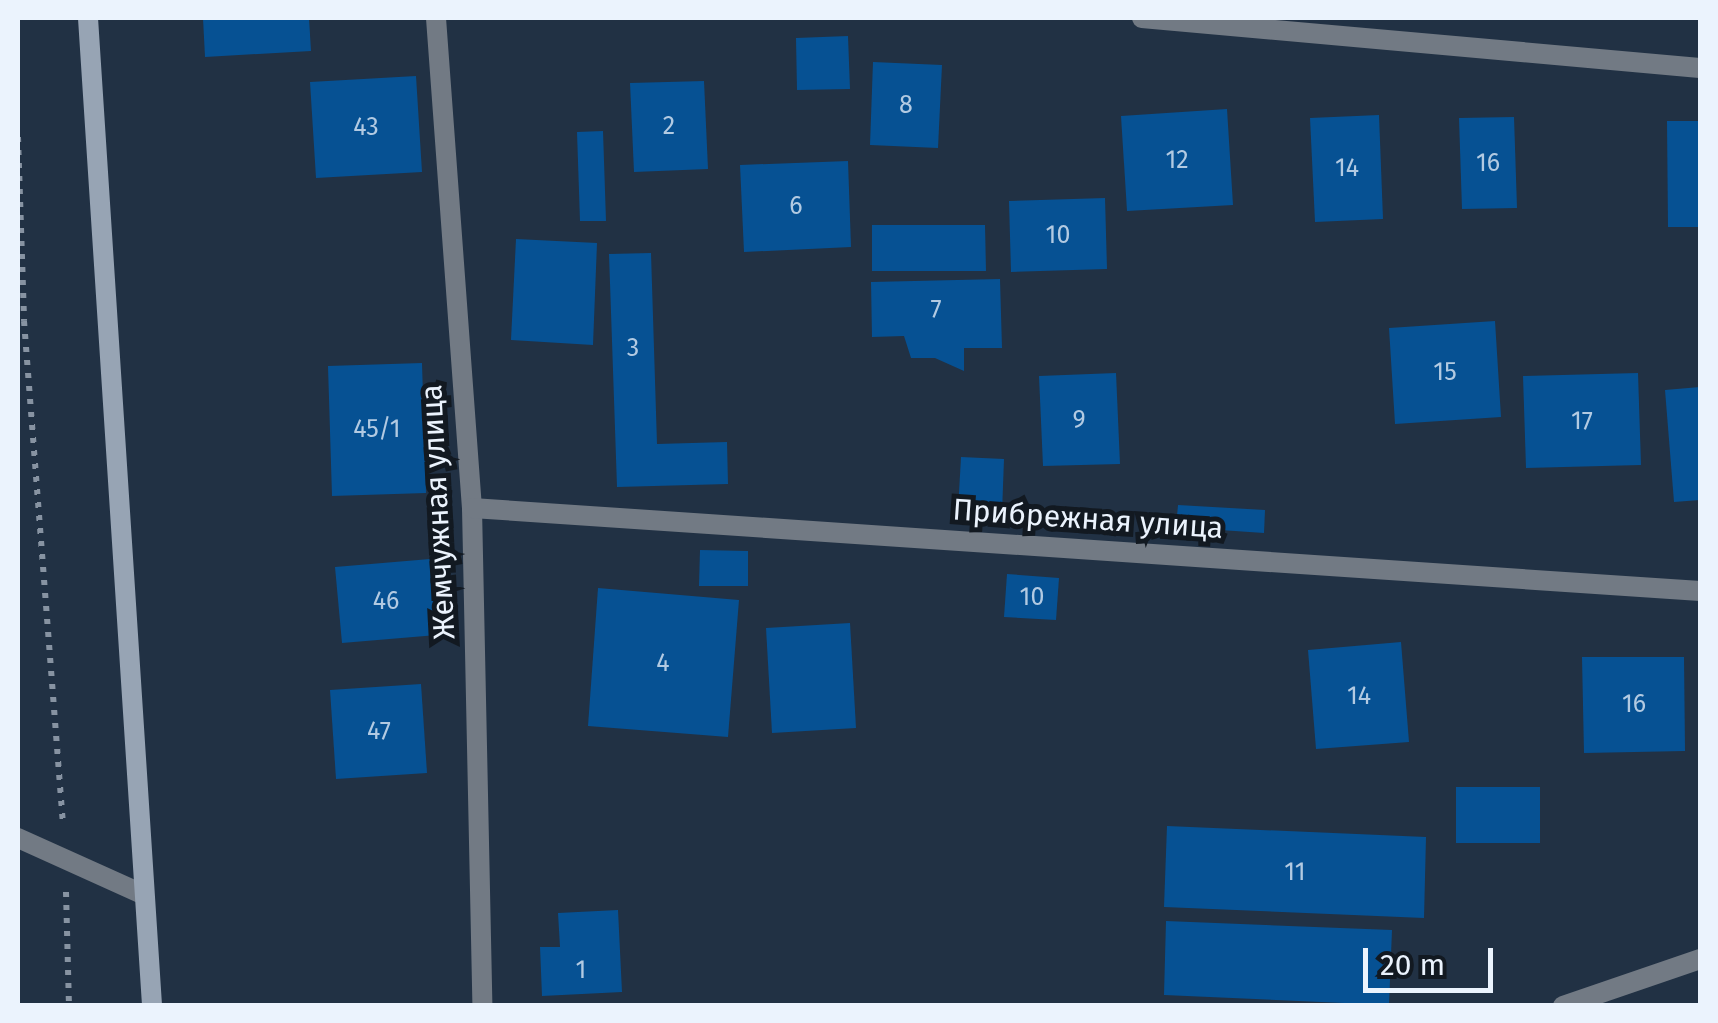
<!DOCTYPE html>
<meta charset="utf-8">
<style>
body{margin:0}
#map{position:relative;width:1718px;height:1023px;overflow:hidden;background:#213144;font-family:"Fira Sans",sans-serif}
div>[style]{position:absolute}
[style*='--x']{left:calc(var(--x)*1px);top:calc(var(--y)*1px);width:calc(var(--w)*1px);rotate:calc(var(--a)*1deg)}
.building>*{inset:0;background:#065193}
.path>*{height:6px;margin-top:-3px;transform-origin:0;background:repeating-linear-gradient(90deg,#8793a2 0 5px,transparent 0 13px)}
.lane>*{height:20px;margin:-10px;padding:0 10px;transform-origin:10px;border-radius:10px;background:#727a84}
.street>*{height:20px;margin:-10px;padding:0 10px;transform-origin:10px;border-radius:10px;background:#727a84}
.secondary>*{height:20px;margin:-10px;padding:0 10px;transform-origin:10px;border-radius:10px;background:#97a4b4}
span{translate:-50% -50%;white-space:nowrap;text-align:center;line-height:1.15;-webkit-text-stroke:10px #121921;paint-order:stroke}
.number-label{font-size:25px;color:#b2cae2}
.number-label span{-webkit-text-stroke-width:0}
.street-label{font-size:30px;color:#ebf3fd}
.frame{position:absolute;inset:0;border:20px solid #ebf3fd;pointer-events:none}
.scale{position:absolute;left:1363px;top:948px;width:130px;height:45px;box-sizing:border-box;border:5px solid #ebf3fd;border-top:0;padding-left:12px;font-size:30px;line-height:35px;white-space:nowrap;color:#ebf3fd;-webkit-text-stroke:8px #121921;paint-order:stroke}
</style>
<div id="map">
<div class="building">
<div style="clip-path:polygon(203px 18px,309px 18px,311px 51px,205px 57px)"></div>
<div style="clip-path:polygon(848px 36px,850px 89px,797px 90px,796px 38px)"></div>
<div style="clip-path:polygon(873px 62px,942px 65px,938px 148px,870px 145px)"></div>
<div style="clip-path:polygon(416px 76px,422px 172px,316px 178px,310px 82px)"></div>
<div style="clip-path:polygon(704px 81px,708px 169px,634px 172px,630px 83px)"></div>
<div style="clip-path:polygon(1227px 109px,1233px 205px,1127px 211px,1121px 116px)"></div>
<div style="clip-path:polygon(1379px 115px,1383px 219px,1315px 222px,1310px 118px)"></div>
<div style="clip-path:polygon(1514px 117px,1517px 208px,1462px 209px,1459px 118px)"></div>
<div style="clip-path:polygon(1667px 121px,1700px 121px,1700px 227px,1668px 227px)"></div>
<div style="clip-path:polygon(603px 131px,606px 221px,580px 221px,577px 132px)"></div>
<div style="clip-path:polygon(848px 161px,851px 247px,744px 252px,740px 165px)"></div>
<div style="clip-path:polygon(1105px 198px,1107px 269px,1011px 272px,1009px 201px)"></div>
<div style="clip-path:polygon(872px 225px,985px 225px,986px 271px,872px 271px)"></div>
<div style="clip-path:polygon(516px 239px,597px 243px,593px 345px,511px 340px)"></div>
<div style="clip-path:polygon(651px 253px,657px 444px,727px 442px,728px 484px,617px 487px,609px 254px)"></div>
<div style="clip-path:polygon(1000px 279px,1002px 348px,964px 348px,964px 371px,935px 358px,911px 358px,904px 336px,872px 337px,871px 282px)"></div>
<div style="clip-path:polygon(1495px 321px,1501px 417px,1395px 424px,1389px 328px)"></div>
<div style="clip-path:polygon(422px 363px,426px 493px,332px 496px,328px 366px)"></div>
<div style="clip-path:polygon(1116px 373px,1120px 464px,1043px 466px,1039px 376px)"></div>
<div style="clip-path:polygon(1638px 373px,1641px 465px,1526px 468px,1523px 376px)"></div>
<div style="clip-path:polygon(1700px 387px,1700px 500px,1674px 502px,1665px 390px)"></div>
<div style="clip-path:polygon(961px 457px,1004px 459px,1002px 513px,958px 511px)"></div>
<div style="clip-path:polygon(1178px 505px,1265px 510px,1264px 533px,1176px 527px)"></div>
<div style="clip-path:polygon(700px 550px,748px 551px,748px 586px,699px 586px)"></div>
<div style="clip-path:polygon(430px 559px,437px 635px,342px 643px,335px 567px)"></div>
<div style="clip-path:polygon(1007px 574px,1059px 578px,1056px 620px,1004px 617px)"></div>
<div style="clip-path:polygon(598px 588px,739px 600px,728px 737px,588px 726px)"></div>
<div style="clip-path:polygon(850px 623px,856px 728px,772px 733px,766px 628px)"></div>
<div style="clip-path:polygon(1401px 642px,1409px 742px,1316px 749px,1308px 650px)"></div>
<div style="clip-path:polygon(1582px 657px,1684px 657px,1685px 751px,1584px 753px)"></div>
<div style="clip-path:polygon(421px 684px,427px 773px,336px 779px,330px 690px)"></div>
<div style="clip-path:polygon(1456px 787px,1540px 787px,1540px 843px,1456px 843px)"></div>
<div style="clip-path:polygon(1167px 826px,1426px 837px,1424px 918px,1164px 907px)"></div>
<div style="clip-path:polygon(618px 910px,622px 992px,542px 996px,540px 947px,560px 947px,558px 913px)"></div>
<div style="clip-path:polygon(1166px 921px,1392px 930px,1389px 1005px,1164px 995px)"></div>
</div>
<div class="path">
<div style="--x:18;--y:137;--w:184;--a:88.1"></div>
<div style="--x:24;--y:321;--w:505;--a:85.57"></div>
<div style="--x:66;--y:892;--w:114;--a:88.5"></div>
</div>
<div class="lane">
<div style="--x:18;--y:838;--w:136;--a:24.3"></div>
</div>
<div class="street">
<div style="--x:436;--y:18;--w:491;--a:85.8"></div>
<div style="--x:472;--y:508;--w:498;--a:88.8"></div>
<div style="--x:1142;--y:18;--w:560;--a:5.12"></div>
<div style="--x:472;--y:508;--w:1231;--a:3.87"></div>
<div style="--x:1563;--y:1006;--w:145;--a:-18.9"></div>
</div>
<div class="secondary">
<div style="--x:88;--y:18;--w:990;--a:86.29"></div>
</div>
<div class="number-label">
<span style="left:906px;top:105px">8</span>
<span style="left:669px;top:126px">2</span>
<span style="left:366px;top:127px">43</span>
<span style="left:1177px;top:160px">12</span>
<span style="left:1488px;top:163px">16</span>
<span style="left:1347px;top:168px">14</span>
<span style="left:796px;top:206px">6</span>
<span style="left:1058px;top:235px">10</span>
<span style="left:936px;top:309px">7</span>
<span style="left:633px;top:348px">3</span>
<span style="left:1445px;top:372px">15</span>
<span style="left:1079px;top:420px">9</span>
<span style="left:1582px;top:421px">17</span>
<span style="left:377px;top:429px">45/1</span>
<span style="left:1032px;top:597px">10</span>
<span style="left:386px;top:601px">46</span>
<span style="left:663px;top:663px">4</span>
<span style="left:1359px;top:696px">14</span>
<span style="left:1634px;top:704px">16</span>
<span style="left:379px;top:731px">47</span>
<span style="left:1295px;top:872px">11</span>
<span style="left:581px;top:970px">1</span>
</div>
<div class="street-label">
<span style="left:438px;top:512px;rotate:-93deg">Жемчужная улица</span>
<span style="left:1088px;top:519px;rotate:4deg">Прибрежная улица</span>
</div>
<div class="frame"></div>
<div class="scale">20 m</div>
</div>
